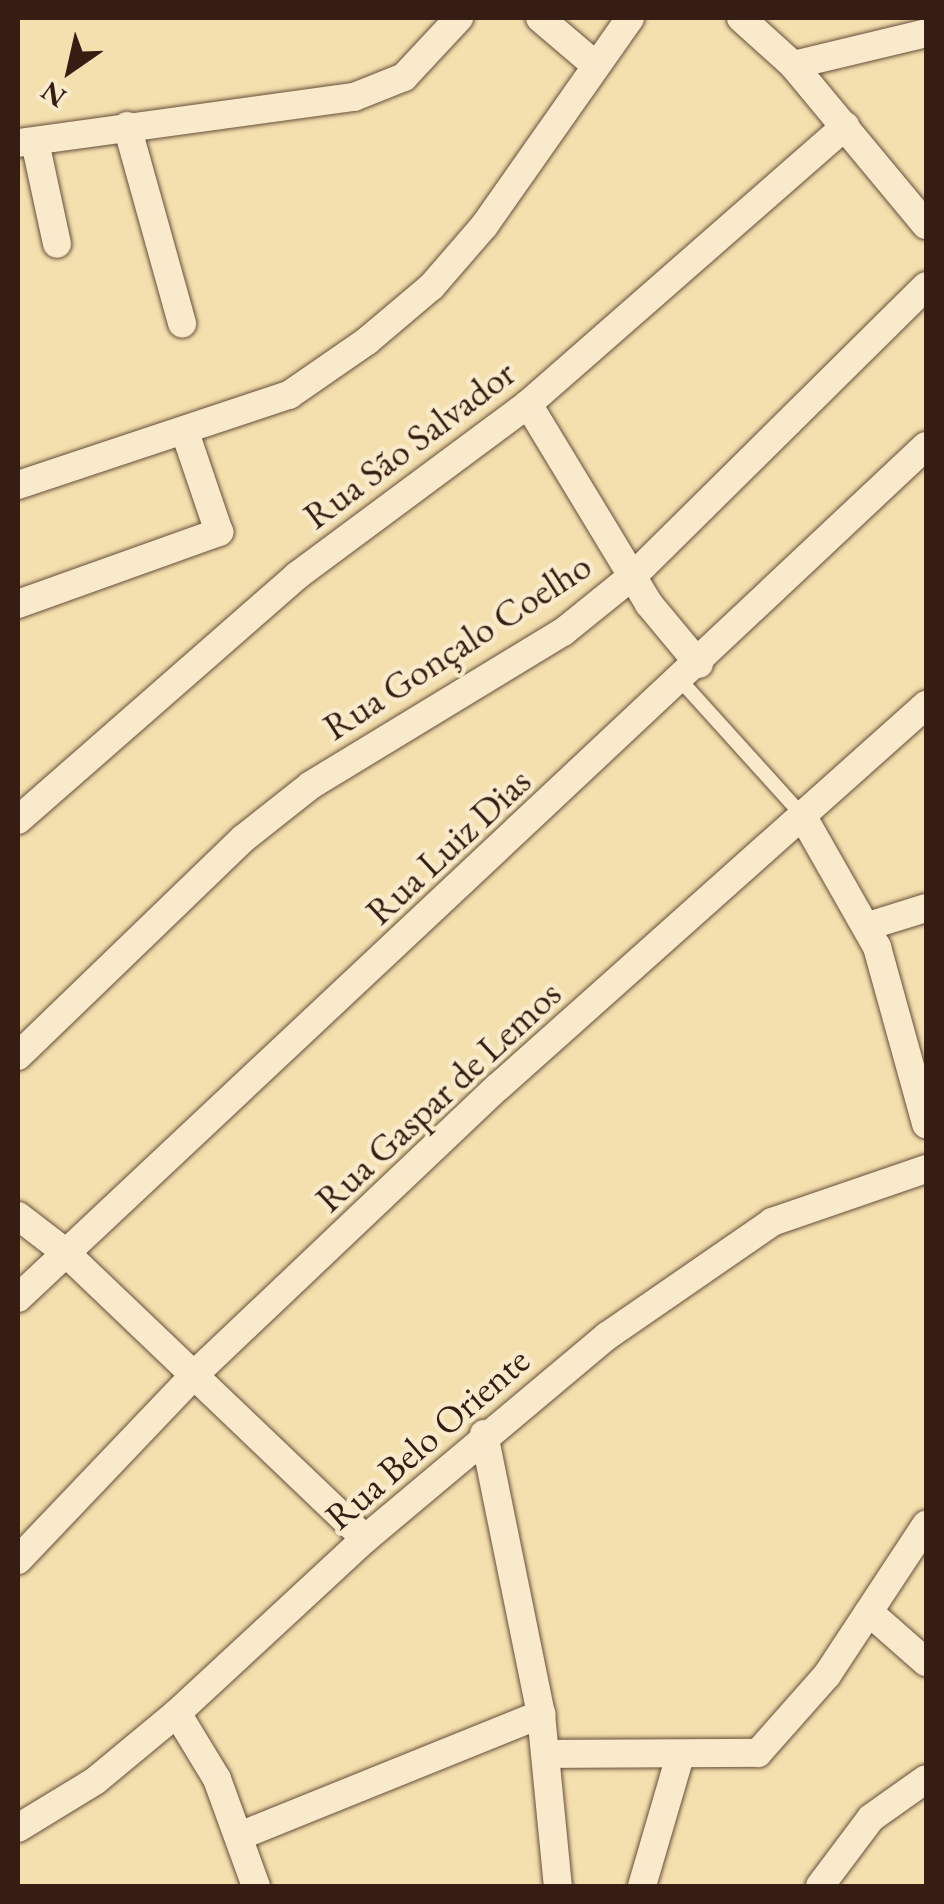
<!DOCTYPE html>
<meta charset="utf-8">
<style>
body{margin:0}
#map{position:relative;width:944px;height:1904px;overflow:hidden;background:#f4dfae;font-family:"EB Garamond",serif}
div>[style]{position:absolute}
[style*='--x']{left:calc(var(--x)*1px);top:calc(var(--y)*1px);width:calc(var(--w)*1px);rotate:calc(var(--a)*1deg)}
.roads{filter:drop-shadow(0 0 2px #664e3a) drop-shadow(0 0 2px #664e3a)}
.service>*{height:14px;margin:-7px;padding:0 7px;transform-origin:7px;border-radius:7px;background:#f8eaca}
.minor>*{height:28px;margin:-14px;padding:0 14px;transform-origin:14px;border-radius:14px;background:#f8eaca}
span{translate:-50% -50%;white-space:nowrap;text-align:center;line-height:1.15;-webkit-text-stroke:9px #f8eaca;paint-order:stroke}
.street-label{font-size:38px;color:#361d13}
.frame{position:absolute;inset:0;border:20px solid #361d13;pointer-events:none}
.north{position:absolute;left:20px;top:20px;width:100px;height:100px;-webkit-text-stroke:8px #f8eaca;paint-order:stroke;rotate:214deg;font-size:28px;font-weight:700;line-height:40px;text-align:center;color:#361d13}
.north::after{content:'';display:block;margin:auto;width:35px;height:45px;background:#361d13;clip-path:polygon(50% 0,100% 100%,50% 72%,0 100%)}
</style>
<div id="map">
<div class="roads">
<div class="service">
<div style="--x:681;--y:681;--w:181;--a:47.9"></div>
</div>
<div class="minor">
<div style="--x:540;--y:18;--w:71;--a:40.4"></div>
<div style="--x:741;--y:18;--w:70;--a:42.1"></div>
<div style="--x:793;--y:65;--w:208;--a:50.3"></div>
<div style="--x:793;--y:65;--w:137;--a:-13.5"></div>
<div style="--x:127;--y:126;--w:205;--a:74.4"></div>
<div style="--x:35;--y:142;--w:104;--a:77.8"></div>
<div style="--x:18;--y:143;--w:339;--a:-7.8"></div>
<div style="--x:354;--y:97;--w:54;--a:-21.8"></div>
<div style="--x:404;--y:77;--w:81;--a:-47"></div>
<div style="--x:528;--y:404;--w:234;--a:58.8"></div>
<div style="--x:649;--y:604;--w:78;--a:50.2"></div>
<div style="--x:18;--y:485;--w:286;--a:-18.4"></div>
<div style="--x:289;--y:395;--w:95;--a:-34.7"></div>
<div style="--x:367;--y:341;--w:85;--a:-40.2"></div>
<div style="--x:432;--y:286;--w:79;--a:-49.1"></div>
<div style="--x:484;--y:226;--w:254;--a:-54.9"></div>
<div style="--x:18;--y:604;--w:214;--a:-19.7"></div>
<div style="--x:219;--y:532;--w:106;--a:-108.8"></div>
<div style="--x:802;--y:815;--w:152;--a:60.4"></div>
<div style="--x:877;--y:947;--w:184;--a:74.5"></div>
<div style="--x:18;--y:820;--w:372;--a:-41.2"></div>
<div style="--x:298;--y:575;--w:287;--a:-36.6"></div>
<div style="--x:528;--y:404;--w:422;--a:-41.2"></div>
<div style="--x:868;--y:926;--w:61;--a:-17.2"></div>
<div style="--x:18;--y:1056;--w:314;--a:-44"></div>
<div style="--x:244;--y:838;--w:85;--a:-38.3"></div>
<div style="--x:311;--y:785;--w:295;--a:-31.3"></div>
<div style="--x:563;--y:632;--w:92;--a:-38.9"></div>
<div style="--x:635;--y:574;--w:409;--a:-44.7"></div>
<div style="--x:18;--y:1216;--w:59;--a:37.5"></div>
<div style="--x:65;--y:1252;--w:415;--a:43.7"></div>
<div style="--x:18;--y:1298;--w:1245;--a:-43.18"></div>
<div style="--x:484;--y:1434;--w:286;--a:78.5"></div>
<div style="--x:541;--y:1714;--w:173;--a:84.4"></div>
<div style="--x:18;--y:1560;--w:255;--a:-46.4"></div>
<div style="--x:194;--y:1375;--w:419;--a:-43.5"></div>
<div style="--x:498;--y:1087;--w:574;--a:-41.75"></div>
<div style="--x:869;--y:1612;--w:76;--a:41.3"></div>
<div style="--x:177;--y:1713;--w:77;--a:58.8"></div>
<div style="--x:217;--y:1779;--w:114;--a:70"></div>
<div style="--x:547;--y:1754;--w:211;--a:-0.3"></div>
<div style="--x:758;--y:1753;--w:104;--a:-48.5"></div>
<div style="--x:827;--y:1675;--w:180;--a:-56.6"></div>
<div style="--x:18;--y:1828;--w:90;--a:-31.4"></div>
<div style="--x:95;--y:1781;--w:107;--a:-39.7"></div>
<div style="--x:177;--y:1713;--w:256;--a:-42.8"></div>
<div style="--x:365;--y:1539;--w:316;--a:-40"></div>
<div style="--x:607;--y:1336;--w:201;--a:-34.6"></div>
<div style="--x:772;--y:1222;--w:163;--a:-19"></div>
<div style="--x:242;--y:1835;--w:323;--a:-22"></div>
<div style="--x:642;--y:1886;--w:135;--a:-73.7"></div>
<div style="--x:820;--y:1886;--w:85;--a:-53.1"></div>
<div style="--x:871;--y:1818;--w:67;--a:-35.3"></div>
</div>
</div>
<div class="street-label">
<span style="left:409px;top:444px;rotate:-37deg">Rua São Salvador</span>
<span style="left:457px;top:646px;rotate:-33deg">Rua Gonçalo Coelho</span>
<span style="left:448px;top:846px;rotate:-43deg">Rua Luiz Dias</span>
<span style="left:438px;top:1096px;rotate:-43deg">Rua Gaspar de Lemos</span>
<span style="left:427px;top:1438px;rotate:-41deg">Rua Belo Oriente</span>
</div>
<div class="frame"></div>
<div class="north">N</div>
</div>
